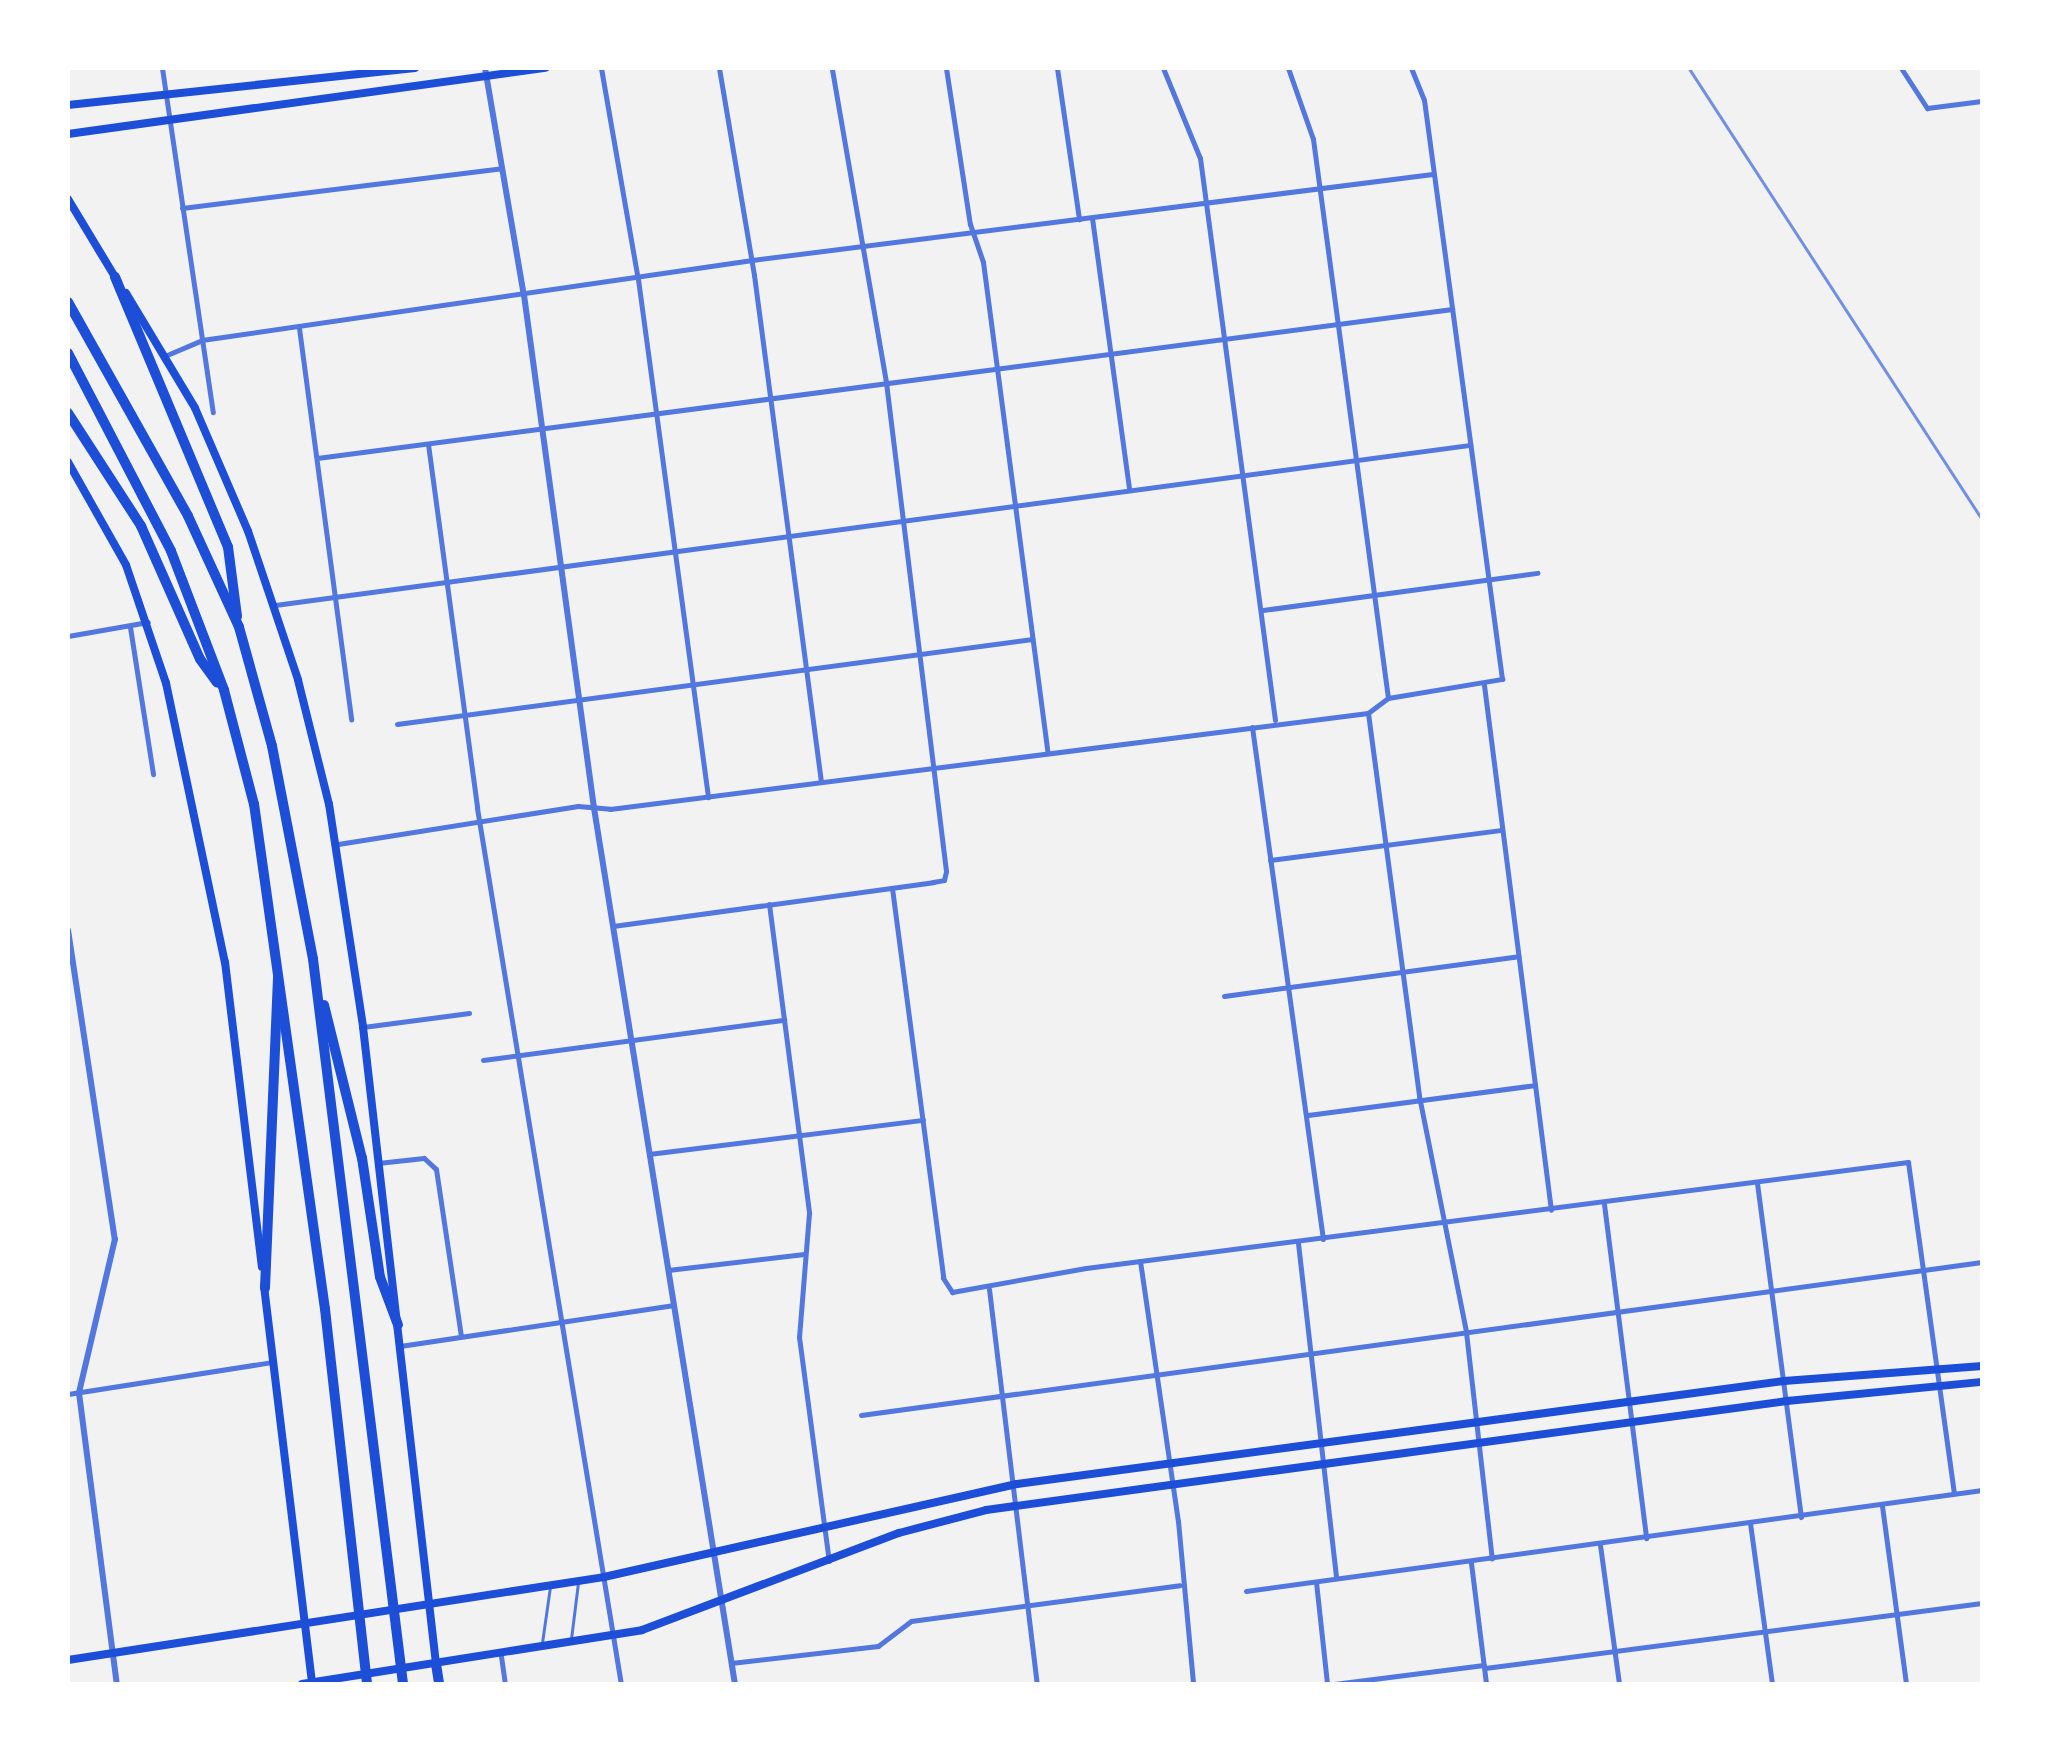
<!DOCTYPE html>
<style>
body{margin:0}
#map{position:relative;width:2050px;height:1752px;overflow:hidden;background:#f2f2f2;font-family:Montserrat,sans-serif}
div>[style]{position:absolute}
[style*='--x']{left:calc(var(--x)*1px);top:calc(var(--y)*1px);width:calc(var(--w)*1px);rotate:calc(var(--a)*1deg)}
.service>*{height:2.5px;margin:-1.25px;padding:0 1.25px;transform-origin:1.25px;border-radius:1.25px;background:#5277de}
.minor>*{height:5px;margin:-2.5px;padding:0 2.5px;transform-origin:2.5px;border-radius:2.5px;background:#5277de}
.tertiary>*{height:6px;margin:-3px;padding:0 3px;transform-origin:3px;border-radius:3px;background:#5277de}
.secondary>*{height:8px;margin:-4px;padding:0 4px;transform-origin:4px;border-radius:4px;background:#1d4ed8}
.motorway>*{height:10px;margin:-5px;padding:0 5px;transform-origin:5px;border-radius:5px;background:#1d4ed8}
.rail>*{height:2.5px;margin:-1.25px;padding:0 1.25px;transform-origin:1.25px;border-radius:1.25px;background:#7290e2}
span{translate:-50% -50%;white-space:nowrap;text-align:center;line-height:1.15;-webkit-text-stroke:9px #fff;paint-order:stroke}
.frame{position:absolute;inset:0;border:70px solid #fff;pointer-events:none}
</style>
<div id="map">
<div class="service">
<div style="--x:571;--y:1639;--w:56;--a:-82.9"></div>
<div style="--x:542;--y:1643;--w:57;--a:-81.9"></div>
</div>
<div class="minor">
<div style="--x:162;--y:68;--w:348;--a:81.6"></div>
<div style="--x:601;--y:68;--w:214;--a:80.1"></div>
<div style="--x:638;--y:279;--w:523;--a:82.3"></div>
<div style="--x:719;--y:68;--w:210;--a:80.4"></div>
<div style="--x:754;--y:275;--w:511;--a:82.47"></div>
<div style="--x:946;--y:68;--w:158;--a:81.3"></div>
<div style="--x:970;--y:224;--w:40;--a:71.1"></div>
<div style="--x:983;--y:262;--w:493;--a:82.5"></div>
<div style="--x:1057;--y:68;--w:153;--a:81.7"></div>
<div style="--x:1163;--y:68;--w:97;--a:67.7"></div>
<div style="--x:1200;--y:158;--w:567;--a:82.4"></div>
<div style="--x:1288;--y:68;--w:75;--a:70.6"></div>
<div style="--x:1313;--y:139;--w:564;--a:82.36"></div>
<div style="--x:1901;--y:68;--w:48;--a:57"></div>
<div style="--x:1927;--y:108;--w:55;--a:-7.3"></div>
<div style="--x:182;--y:208;--w:322;--a:-7.1"></div>
<div style="--x:1092;--y:218;--w:272;--a:82.2"></div>
<div style="--x:299;--y:328;--w:395;--a:82.4"></div>
<div style="--x:167;--y:355;--w:38;--a:-23"></div>
<div style="--x:202;--y:340;--w:556;--a:-8.28"></div>
<div style="--x:752;--y:260;--w:686;--a:-7.2"></div>
<div style="--x:428;--y:444;--w:367;--a:82.3"></div>
<div style="--x:477;--y:808;--w:888;--a:80.67"></div>
<div style="--x:317;--y:458;--w:1145;--a:-7.48"></div>
<div style="--x:275;--y:605;--w:1206;--a:-7.63"></div>
<div style="--x:1263;--y:610;--w:277;--a:-7.7"></div>
<div style="--x:130;--y:627;--w:149;--a:81.1"></div>
<div style="--x:68;--y:636;--w:81;--a:-9.9"></div>
<div style="--x:1484;--y:685;--w:529;--a:82.73"></div>
<div style="--x:1368;--y:713;--w:391;--a:82.4"></div>
<div style="--x:1420;--y:1101;--w:236;--a:78.7"></div>
<div style="--x:1466;--y:1332;--w:228;--a:83.5"></div>
<div style="--x:397;--y:724;--w:641;--a:-7.62"></div>
<div style="--x:1252;--y:727;--w:517;--a:82.11"></div>
<div style="--x:338;--y:844;--w:243;--a:-9"></div>
<div style="--x:578;--y:806;--w:32;--a:5"></div>
<div style="--x:610;--y:809;--w:764;--a:-7.22"></div>
<div style="--x:1368;--y:713;--w:25;--a:-37"></div>
<div style="--x:1388;--y:698;--w:116;--a:-9.5"></div>
<div style="--x:1502;--y:679;--w:584;--a:-97.67"></div>
<div style="--x:1424;--y:100;--w:35;--a:-112"></div>
<div style="--x:1270;--y:860;--w:232;--a:-7.4"></div>
<div style="--x:892;--y:888;--w:393;--a:82.5"></div>
<div style="--x:943;--y:1278;--w:17;--a:57"></div>
<div style="--x:952;--y:1292;--w:136;--a:-10.2"></div>
<div style="--x:1086;--y:1268;--w:829;--a:-7.35"></div>
<div style="--x:1908;--y:1162;--w:334;--a:82.1"></div>
<div style="--x:769;--y:904;--w:312;--a:82.6"></div>
<div style="--x:809;--y:1213;--w:124;--a:94.6"></div>
<div style="--x:799;--y:1337;--w:226;--a:82.4"></div>
<div style="--x:613;--y:926;--w:323;--a:-7.8"></div>
<div style="--x:933;--y:882;--w:11;--a:-10"></div>
<div style="--x:944;--y:880;--w:9;--a:-77"></div>
<div style="--x:946;--y:871;--w:493;--a:-97"></div>
<div style="--x:886;--y:382;--w:319;--a:-99.8"></div>
<div style="--x:1224;--y:996;--w:297;--a:-7.7"></div>
<div style="--x:363;--y:1027;--w:107;--a:-7.5"></div>
<div style="--x:483;--y:1060;--w:304;--a:-7.6"></div>
<div style="--x:1308;--y:1115;--w:229;--a:-7.5"></div>
<div style="--x:649;--y:1154;--w:276;--a:-7.1"></div>
<div style="--x:378;--y:1163;--w:46;--a:-6.2"></div>
<div style="--x:424;--y:1158;--w:16;--a:43"></div>
<div style="--x:436;--y:1169;--w:169;--a:81.5"></div>
<div style="--x:1757;--y:1183;--w:337;--a:82.5"></div>
<div style="--x:1604;--y:1204;--w:337;--a:82.8"></div>
<div style="--x:1298;--y:1243;--w:337;--a:83.5"></div>
<div style="--x:1140;--y:1261;--w:263;--a:81.7"></div>
<div style="--x:1178;--y:1521;--w:164;--a:84.7"></div>
<div style="--x:668;--y:1270;--w:137;--a:-6.7"></div>
<div style="--x:989;--y:1289;--w:398;--a:83.1"></div>
<div style="--x:400;--y:1346;--w:277;--a:-8.5"></div>
<div style="--x:68;--y:1394;--w:206;--a:-8.9"></div>
<div style="--x:861;--y:1415;--w:1131;--a:-7.77"></div>
<div style="--x:1882;--y:1506;--w:180;--a:82.3"></div>
<div style="--x:1750;--y:1523;--w:162;--a:82.2"></div>
<div style="--x:1600;--y:1545;--w:140;--a:82.2"></div>
<div style="--x:1471;--y:1563;--w:122;--a:82.9"></div>
<div style="--x:1316;--y:1582;--w:103;--a:83.8"></div>
<div style="--x:1246;--y:1591;--w:743;--a:-7.81"></div>
<div style="--x:501;--y:1656;--w:28;--a:82"></div>
<div style="--x:731;--y:1663;--w:148;--a:-6.6"></div>
<div style="--x:878;--y:1646;--w:41;--a:-37.1"></div>
<div style="--x:911;--y:1621;--w:271;--a:-7.6"></div>
<div style="--x:1485;--y:1668;--w:501;--a:-7.45"></div>
<div style="--x:1334;--y:1684;--w:151;--a:-7.2"></div>
</div>
<div class="tertiary">
<div style="--x:485;--y:68;--w:230;--a:80.3"></div>
<div style="--x:524;--y:295;--w:518;--a:82.23"></div>
<div style="--x:594;--y:808;--w:887;--a:80.86"></div>
<div style="--x:68;--y:930;--w:313;--a:81.4"></div>
<div style="--x:115;--y:1239;--w:158;--a:103.2"></div>
<div style="--x:79;--y:1393;--w:293;--a:82.6"></div>
</div>
<div class="secondary">
<div style="--x:68;--y:105;--w:349;--a:-6.1"></div>
<div style="--x:68;--y:134;--w:482;--a:-7.9"></div>
<div style="--x:68;--y:199;--w:97;--a:58.9"></div>
<div style="--x:126;--y:293;--w:134;--a:59"></div>
<div style="--x:195;--y:408;--w:134;--a:66.7"></div>
<div style="--x:248;--y:531;--w:157;--a:71.4"></div>
<div style="--x:298;--y:680;--w:128;--a:76"></div>
<div style="--x:329;--y:804;--w:226;--a:81.3"></div>
<div style="--x:363;--y:1027;--w:641;--a:83.46"></div>
<div style="--x:68;--y:462;--w:118;--a:60.6"></div>
<div style="--x:126;--y:565;--w:125;--a:71.3"></div>
<div style="--x:166;--y:683;--w:285;--a:78.1"></div>
<div style="--x:225;--y:962;--w:307;--a:83.1"></div>
<div style="--x:264;--y:1286;--w:400;--a:83.1"></div>
<div style="--x:68;--y:1660;--w:542;--a:-8.8"></div>
<div style="--x:604;--y:1577;--w:423;--a:-12.7"></div>
<div style="--x:1017;--y:1484;--w:774;--a:-7.65"></div>
<div style="--x:1784;--y:1381;--w:199;--a:-4.3"></div>
<div style="--x:302;--y:1684;--w:344;--a:-9"></div>
<div style="--x:642;--y:1630;--w:275;--a:-20.7"></div>
<div style="--x:899;--y:1533;--w:90;--a:-14.8"></div>
<div style="--x:986;--y:1510;--w:808;--a:-7.75"></div>
<div style="--x:1787;--y:1401;--w:196;--a:-5.6"></div>
</div>
<div class="motorway">
<div style="--x:115;--y:277;--w:293;--a:67.3"></div>
<div style="--x:228;--y:547;--w:70;--a:82.6"></div>
<div style="--x:68;--y:302;--w:245;--a:60.7"></div>
<div style="--x:188;--y:516;--w:122;--a:65.3"></div>
<div style="--x:239;--y:627;--w:123;--a:74.5"></div>
<div style="--x:272;--y:746;--w:217;--a:79.1"></div>
<div style="--x:313;--y:959;--w:731;--a:82.92"></div>
<div style="--x:68;--y:353;--w:223;--a:62.5"></div>
<div style="--x:171;--y:551;--w:149;--a:69.1"></div>
<div style="--x:224;--y:690;--w:118;--a:75.3"></div>
<div style="--x:254;--y:804;--w:510;--a:82"></div>
<div style="--x:325;--y:1309;--w:377;--a:83.6"></div>
<div style="--x:68;--y:413;--w:135;--a:57.1"></div>
<div style="--x:141;--y:526;--w:145;--a:66.1"></div>
<div style="--x:200;--y:659;--w:29;--a:54"></div>
<div style="--x:324;--y:1005;--w:158;--a:76.1"></div>
<div style="--x:362;--y:1158;--w:120;--a:81.4"></div>
<div style="--x:380;--y:1277;--w:51;--a:69.4"></div>
<div style="--x:265;--y:1288;--w:311;--a:-87.6"></div>
<div style="--x:436;--y:1664;--w:20;--a:81"></div>
<div style="--x:312;--y:1683;--w:1;--a:45"></div>
</div>
<div class="rail">
<div style="--x:1689;--y:68;--w:538;--a:56.99"></div>
</div>
<div class="frame"></div>
</div>
